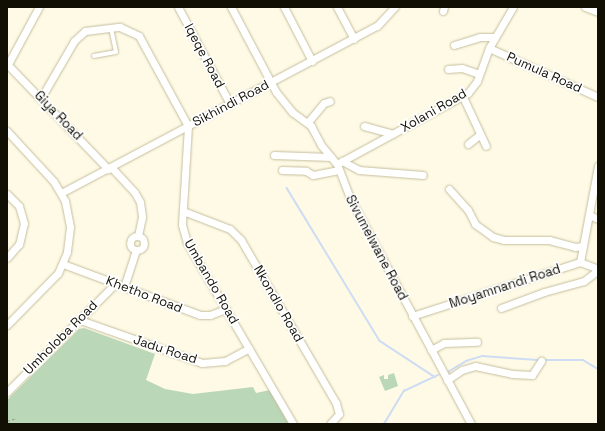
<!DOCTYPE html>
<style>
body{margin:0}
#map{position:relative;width:605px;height:431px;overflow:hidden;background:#fefae5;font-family:"Space Grotesk",sans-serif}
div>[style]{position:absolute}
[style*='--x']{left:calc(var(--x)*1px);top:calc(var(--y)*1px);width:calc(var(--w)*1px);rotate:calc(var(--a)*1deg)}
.green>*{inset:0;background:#bad7b7}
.stream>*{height:1.5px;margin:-0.75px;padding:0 0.75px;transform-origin:0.75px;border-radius:0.75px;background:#ceddf4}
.path>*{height:1px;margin-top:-0.5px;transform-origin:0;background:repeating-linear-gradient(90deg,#9b9887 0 3px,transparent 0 5px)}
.roads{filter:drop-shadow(0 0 1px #c5be9d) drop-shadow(0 0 1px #c5be9d)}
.lane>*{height:3.5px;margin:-1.75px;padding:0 1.75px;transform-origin:1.75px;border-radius:1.75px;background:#fff}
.street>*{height:7px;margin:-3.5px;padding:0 3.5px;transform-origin:3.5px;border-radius:3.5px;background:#fff}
.street>.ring{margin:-3.5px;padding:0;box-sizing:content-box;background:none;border:7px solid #fff;border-radius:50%}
span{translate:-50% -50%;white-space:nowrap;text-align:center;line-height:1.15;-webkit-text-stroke:3.5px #fff;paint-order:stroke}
.street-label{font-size:13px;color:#110f04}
.frame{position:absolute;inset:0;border:8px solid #110f04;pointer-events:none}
</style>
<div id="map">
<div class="green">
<div style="clip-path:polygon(84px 328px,155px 354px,146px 380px,165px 389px,193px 394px,253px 387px,256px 393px,270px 390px,290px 424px,7px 424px,7px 400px,79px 329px)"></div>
<div style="clip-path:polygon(394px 373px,398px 386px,385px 391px,379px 377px,384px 375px,384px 379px,388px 379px,388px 375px)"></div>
</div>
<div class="stream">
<div style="--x:287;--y:188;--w:179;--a:58.7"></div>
<div style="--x:380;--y:341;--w:66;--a:33.2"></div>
<div style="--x:543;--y:360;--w:40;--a:0"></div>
<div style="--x:583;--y:360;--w:17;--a:31"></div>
<div style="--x:448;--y:372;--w:21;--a:-31"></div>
<div style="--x:466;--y:361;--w:17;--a:-17"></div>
<div style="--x:482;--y:356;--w:56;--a:4.1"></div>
<div style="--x:384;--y:424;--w:39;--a:-59"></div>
<div style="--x:404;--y:391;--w:38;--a:-25"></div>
</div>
<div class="path">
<div style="--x:7;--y:421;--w:10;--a:-17"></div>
</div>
<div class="roads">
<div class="lane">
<div style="--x:94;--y:56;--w:22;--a:-10"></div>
<div style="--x:116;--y:52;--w:25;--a:-102"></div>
</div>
<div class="street">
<div style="--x:178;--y:7;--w:110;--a:61.8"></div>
<div style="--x:231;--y:7;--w:96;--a:62.1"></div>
<div style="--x:276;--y:92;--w:26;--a:51"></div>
<div style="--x:292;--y:112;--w:24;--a:36"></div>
<div style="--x:311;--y:126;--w:21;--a:62"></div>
<div style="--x:321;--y:145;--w:25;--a:50"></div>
<div style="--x:337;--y:164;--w:39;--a:69"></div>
<div style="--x:351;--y:200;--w:254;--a:61.8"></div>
<div style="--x:284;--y:7;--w:61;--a:62.6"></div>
<div style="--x:337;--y:7;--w:36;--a:62"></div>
<div style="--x:585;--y:7;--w:14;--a:21"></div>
<div style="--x:443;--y:11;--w:4;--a:-76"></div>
<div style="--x:454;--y:45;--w:27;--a:-17"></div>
<div style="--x:480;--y:37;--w:15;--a:0"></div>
<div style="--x:489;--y:48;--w:120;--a:24.2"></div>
<div style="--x:7;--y:64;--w:146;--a:46.1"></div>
<div style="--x:8;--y:64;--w:65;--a:-61.5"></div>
<div style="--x:448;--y:69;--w:14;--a:-4"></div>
<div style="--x:462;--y:68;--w:18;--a:19"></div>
<div style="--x:463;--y:97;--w:54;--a:64.9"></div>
<div style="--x:41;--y:98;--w:66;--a:-59.9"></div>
<div style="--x:74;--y:41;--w:15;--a:-42"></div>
<div style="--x:85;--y:31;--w:35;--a:-7"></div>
<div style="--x:120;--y:27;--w:21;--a:25"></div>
<div style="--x:139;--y:36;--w:102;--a:61.4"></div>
<div style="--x:188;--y:126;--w:99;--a:93.5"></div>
<div style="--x:182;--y:225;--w:19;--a:74"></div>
<div style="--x:187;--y:243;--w:210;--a:59.6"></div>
<div style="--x:308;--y:122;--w:25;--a:-50"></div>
<div style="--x:324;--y:103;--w:6;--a:-18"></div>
<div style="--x:364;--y:126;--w:30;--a:15"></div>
<div style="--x:7;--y:131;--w:69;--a:47.3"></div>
<div style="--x:54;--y:182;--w:22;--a:60"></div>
<div style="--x:65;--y:201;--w:26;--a:79"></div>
<div style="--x:70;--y:227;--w:25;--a:97"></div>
<div style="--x:67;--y:252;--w:23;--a:113"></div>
<div style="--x:58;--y:273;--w:73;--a:134.4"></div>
<div style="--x:468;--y:144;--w:14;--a:-39"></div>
<div style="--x:274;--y:155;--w:57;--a:2"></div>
<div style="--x:342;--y:161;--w:19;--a:28"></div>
<div style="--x:359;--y:170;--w:64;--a:4.5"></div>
<div style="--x:337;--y:164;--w:149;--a:-28.5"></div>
<div style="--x:468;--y:93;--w:15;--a:-53"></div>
<div style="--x:477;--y:81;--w:35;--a:-70"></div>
<div style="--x:489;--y:48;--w:48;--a:-59.7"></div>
<div style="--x:111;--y:167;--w:35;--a:47"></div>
<div style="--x:135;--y:193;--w:10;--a:61"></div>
<div style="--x:140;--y:202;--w:15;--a:82"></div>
<div style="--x:142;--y:217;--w:19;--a:102"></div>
<div style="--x:282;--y:170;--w:24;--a:2"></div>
<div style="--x:306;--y:171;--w:8;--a:30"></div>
<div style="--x:313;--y:175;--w:25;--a:-11"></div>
<div style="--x:449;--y:189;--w:28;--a:48"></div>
<div style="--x:468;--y:210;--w:16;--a:63"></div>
<div style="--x:475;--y:224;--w:22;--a:36"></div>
<div style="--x:493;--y:237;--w:11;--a:15"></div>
<div style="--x:504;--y:240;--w:45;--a:0"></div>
<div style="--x:549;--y:240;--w:27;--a:15"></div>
<div style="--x:575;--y:247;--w:8;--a:-7"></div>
<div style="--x:61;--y:193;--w:357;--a:-27.9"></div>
<div style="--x:377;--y:26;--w:26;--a:-47"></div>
<div style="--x:7;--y:194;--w:17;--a:45"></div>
<div style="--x:19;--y:206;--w:18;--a:74"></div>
<div style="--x:24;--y:223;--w:22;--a:103"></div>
<div style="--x:19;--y:244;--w:18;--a:131"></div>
<div style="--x:183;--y:211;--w:50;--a:21"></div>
<div style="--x:230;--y:229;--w:16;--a:45"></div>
<div style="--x:241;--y:240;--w:189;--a:59.8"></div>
<div style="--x:336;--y:403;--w:11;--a:75"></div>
<div style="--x:339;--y:414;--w:13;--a:132"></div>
<div style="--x:589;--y:215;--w:10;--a:24"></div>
<div class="ring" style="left:130px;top:236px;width:7px;height:7px"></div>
<div style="--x:580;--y:262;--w:98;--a:-79.4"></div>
<div style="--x:63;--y:264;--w:146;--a:20.4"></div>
<div style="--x:200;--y:315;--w:10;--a:0"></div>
<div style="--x:210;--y:315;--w:17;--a:-21"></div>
<div style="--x:124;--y:287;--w:38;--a:-72"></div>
<div style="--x:501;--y:308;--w:46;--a:-20.4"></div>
<div style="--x:544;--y:292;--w:41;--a:-15.4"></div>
<div style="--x:584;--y:281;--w:18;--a:-38"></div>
<div style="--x:412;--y:316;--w:176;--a:-17.8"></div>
<div style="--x:580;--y:262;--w:19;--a:21"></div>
<div style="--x:80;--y:320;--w:129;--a:19.4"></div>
<div style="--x:202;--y:363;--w:23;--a:-5"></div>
<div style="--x:225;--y:361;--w:27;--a:-28"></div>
<div style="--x:431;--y:350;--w:15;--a:-28"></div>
<div style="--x:444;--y:343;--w:33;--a:-2"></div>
<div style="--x:447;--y:380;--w:18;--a:-34"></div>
<div style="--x:462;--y:370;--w:14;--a:-17"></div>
<div style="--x:475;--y:366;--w:38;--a:12"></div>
<div style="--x:512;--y:374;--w:20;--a:3"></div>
<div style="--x:532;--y:375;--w:17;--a:-57"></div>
<div style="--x:7;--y:392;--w:153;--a:-45"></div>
</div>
</div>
<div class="street-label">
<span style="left:204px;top:56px;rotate:62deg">Iqeqe Road</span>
<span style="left:544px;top:73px;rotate:24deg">Pumula Road</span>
<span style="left:231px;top:104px;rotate:-28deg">Sikhindi Road</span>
<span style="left:434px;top:111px;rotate:-30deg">Xolani Road</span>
<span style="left:58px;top:116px;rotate:46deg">Giya Road</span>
<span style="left:376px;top:248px;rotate:62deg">Sivumelwane Road</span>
<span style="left:211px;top:282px;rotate:60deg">Umbando Road</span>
<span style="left:505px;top:287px;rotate:-18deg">Moyamnandi Road</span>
<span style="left:144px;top:295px;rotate:21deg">Khetho Road</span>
<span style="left:278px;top:304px;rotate:60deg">Nkondlo Road</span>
<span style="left:61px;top:338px;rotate:-45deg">Umholoba Road</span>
<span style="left:165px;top:350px;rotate:18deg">Jadu Road</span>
</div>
<div class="frame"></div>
</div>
